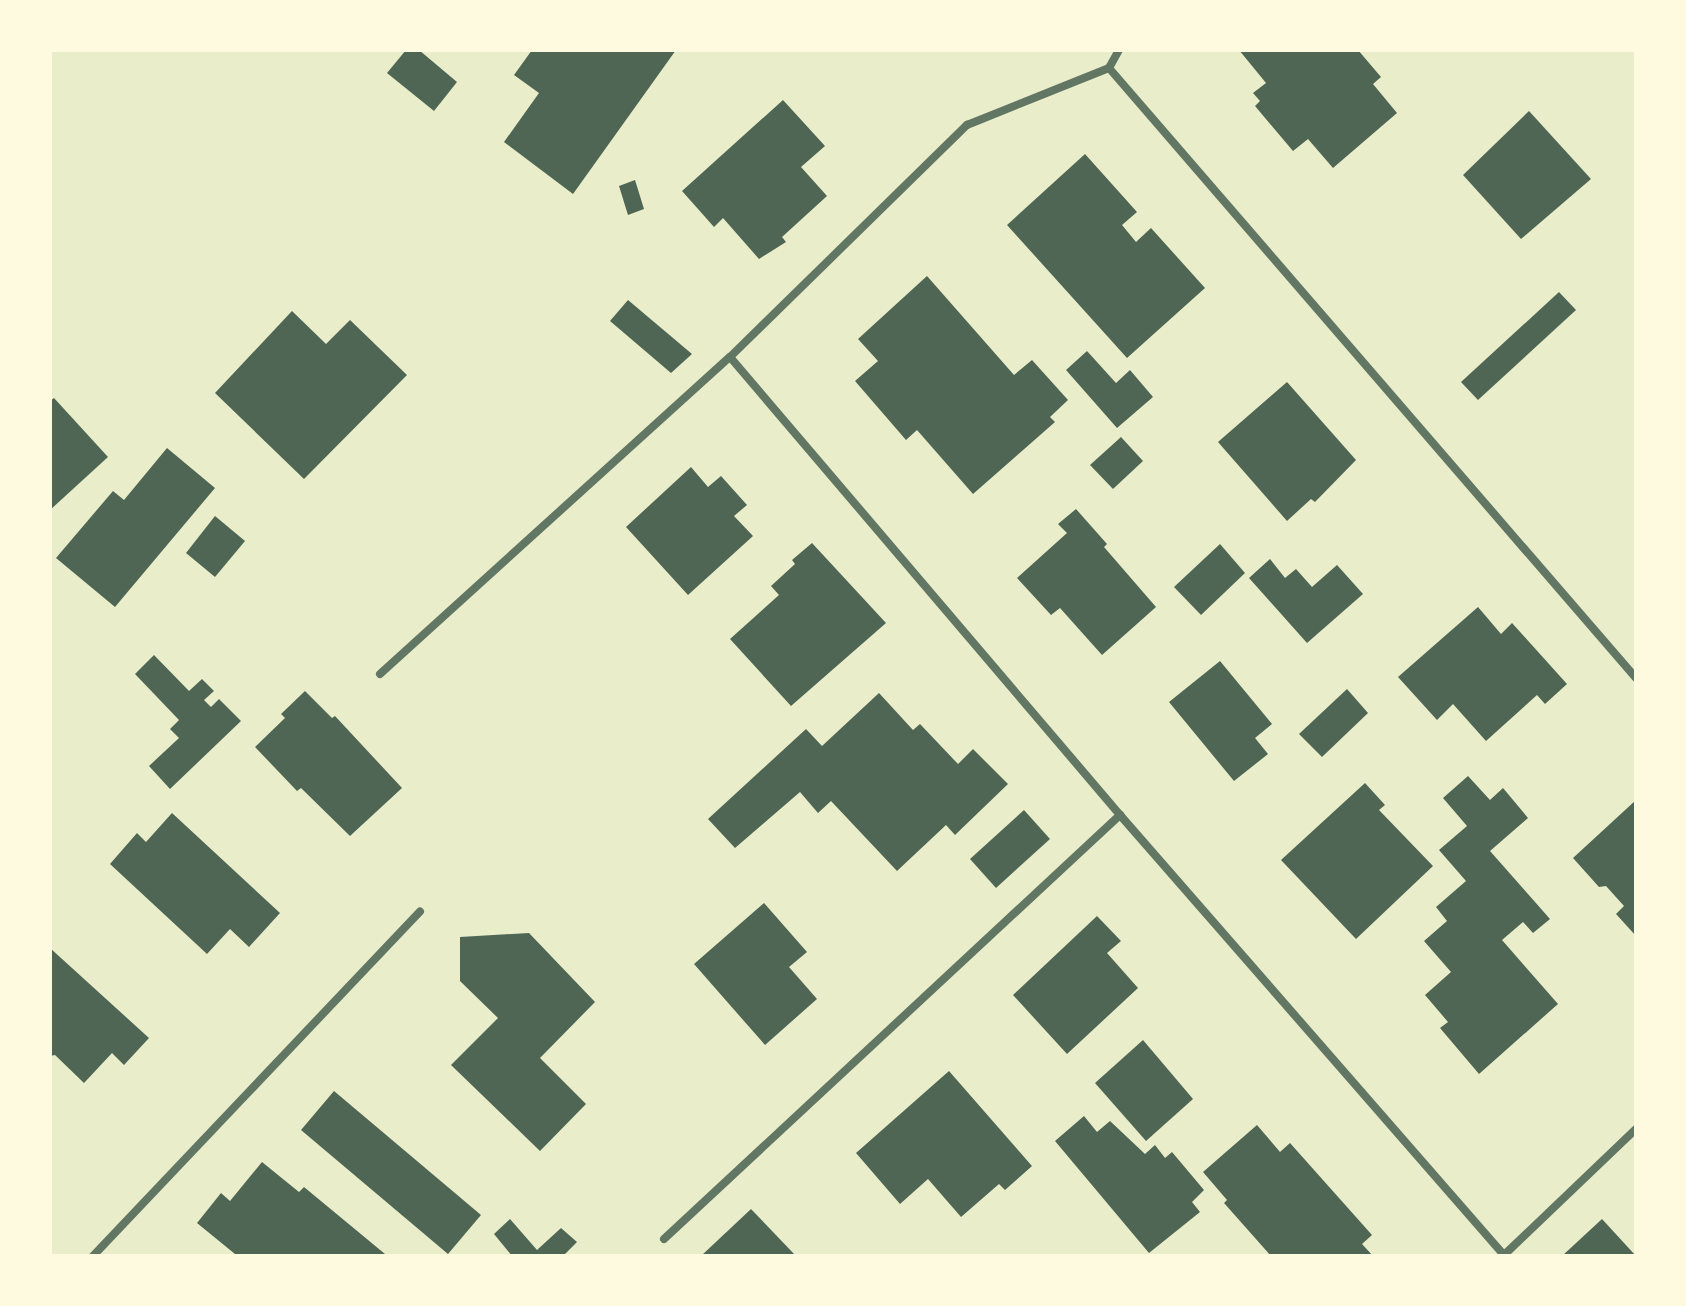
<!DOCTYPE html>
<style>
body{margin:0}
#map{position:relative;width:1686px;height:1306px;overflow:hidden;background:#e9edc9;font-family:"Source Serif 4",serif}
div>[style]{position:absolute}
[style*='--x']{left:calc(var(--x)*1px);top:calc(var(--y)*1px);width:calc(var(--w)*1px);rotate:calc(var(--a)*1deg)}
.building>*{inset:0;background:#4f6655}
.minor>*{height:8px;margin:-4px;padding:0 4px;transform-origin:4px;border-radius:4px;background:#617663}
span{translate:-50% -50%;white-space:nowrap;text-align:center;line-height:1.15;-webkit-text-stroke:8px #fefae0;paint-order:stroke}
.frame{position:absolute;inset:0;border:52px solid #fefae0;pointer-events:none}
</style>
<div id="map">
<div class="building">
<div style="clip-path:polygon(406px 50px,419px 50px,457px 82px,434px 111px,387px 73px)"></div>
<div style="clip-path:polygon(532px 50px,676px 50px,573px 194px,504px 142px,539px 93px,514px 75px)"></div>
<div style="clip-path:polygon(1239px 50px,1358px 50px,1381px 77px,1373px 84px,1397px 113px,1333px 168px,1308px 139px,1293px 151px,1255px 106px,1260px 101px,1253px 93px,1266px 83px)"></div>
<div style="clip-path:polygon(783px 100px,825px 146px,801px 167px,827px 196px,782px 237px,786px 242px,759px 259px,723px 218px,714px 227px,682px 191px)"></div>
<div style="clip-path:polygon(1529px 111px,1591px 179px,1521px 239px,1463px 175px)"></div>
<div style="clip-path:polygon(1085px 154px,1137px 212px,1122px 225px,1136px 242px,1151px 228px,1205px 288px,1127px 358px,1007px 225px)"></div>
<div style="clip-path:polygon(635px 180px,644px 209px,628px 215px,619px 186px)"></div>
<div style="clip-path:polygon(927px 276px,1014px 375px,1032px 360px,1068px 400px,1050px 417px,1055px 422px,973px 494px,917px 430px,906px 440px,855px 381px,878px 361px,858px 339px)"></div>
<div style="clip-path:polygon(1559px 292px,1576px 310px,1478px 400px,1461px 382px)"></div>
<div style="clip-path:polygon(628px 300px,692px 354px,671px 373px,610px 321px)"></div>
<div style="clip-path:polygon(292px 311px,326px 344px,350px 320px,407px 375px,304px 479px,215px 393px)"></div>
<div style="clip-path:polygon(1087px 351px,1116px 383px,1130px 370px,1153px 397px,1117px 428px,1066px 370px)"></div>
<div style="clip-path:polygon(1287px 382px,1356px 460px,1315px 502px,1311px 499px,1287px 521px,1218px 442px)"></div>
<div style="clip-path:polygon(54px 398px,108px 457px,50px 510px,50px 401px)"></div>
<div style="clip-path:polygon(1121px 437px,1143px 461px,1113px 489px,1090px 465px)"></div>
<div style="clip-path:polygon(167px 448px,215px 488px,115px 607px,56px 558px,113px 491px,124px 500px)"></div>
<div style="clip-path:polygon(691px 467px,708px 487px,721px 476px,747px 505px,734px 516px,753px 536px,688px 595px,626px 527px)"></div>
<div style="clip-path:polygon(1076px 509px,1107px 544px,1104px 547px,1156px 607px,1102px 655px,1060px 608px,1051px 615px,1017px 578px,1067px 533px,1058px 524px)"></div>
<div style="clip-path:polygon(215px 516px,245px 541px,215px 577px,186px 553px)"></div>
<div style="clip-path:polygon(812px 543px,886px 623px,791px 706px,730px 639px,779px 595px,771px 586px,795px 564px,792px 560px)"></div>
<div style="clip-path:polygon(1220px 544px,1245px 573px,1201px 615px,1174px 587px)"></div>
<div style="clip-path:polygon(1270px 559px,1285px 578px,1296px 569px,1312px 587px,1337px 565px,1363px 594px,1307px 643px,1249px 578px)"></div>
<div style="clip-path:polygon(1478px 607px,1501px 634px,1512px 623px,1567px 684px,1545px 704px,1537px 695px,1486px 741px,1453px 704px,1437px 720px,1398px 677px)"></div>
<div style="clip-path:polygon(154px 655px,189px 691px,202px 679px,214px 691px,204px 700px,211px 707px,219px 699px,241px 721px,170px 789px,149px 766px,179px 738px,170px 729px,179px 720px,135px 674px)"></div>
<div style="clip-path:polygon(1220px 661px,1272px 724px,1255px 738px,1268px 754px,1234px 781px,1169px 702px)"></div>
<div style="clip-path:polygon(1347px 689px,1368px 713px,1322px 757px,1299px 734px)"></div>
<div style="clip-path:polygon(305px 691px,332px 718px,335px 716px,402px 788px,350px 836px,301px 788px,297px 791px,255px 747px,285px 718px,281px 714px)"></div>
<div style="clip-path:polygon(879px 693px,913px 730px,920px 724px,958px 764px,973px 749px,1008px 784px,955px 835px,946px 825px,897px 871px,831px 801px,818px 813px,800px 792px,735px 848px,708px 819px,806px 729px,822px 746px)"></div>
<div style="clip-path:polygon(1468px 776px,1490px 800px,1503px 788px,1528px 818px,1490px 851px,1550px 919px,1533px 933px,1523px 922px,1502px 940px,1558px 1004px,1479px 1074px,1440px 1028px,1448px 1022px,1425px 995px,1451px 972px,1424px 941px,1447px 921px,1436px 907px,1466px 881px,1439px 850px,1467px 826px,1443px 798px)"></div>
<div style="clip-path:polygon(1365px 783px,1385px 805px,1379px 810px,1433px 866px,1356px 939px,1281px 860px)"></div>
<div style="clip-path:polygon(1636px 800px,1636px 936px,1616px 914px,1624px 906px,1606px 886px,1599px 887px,1573px 858px)"></div>
<div style="clip-path:polygon(1024px 810px,1050px 839px,996px 888px,970px 859px)"></div>
<div style="clip-path:polygon(172px 813px,280px 913px,249px 947px,230px 929px,207px 954px,110px 864px,137px 833px,146px 842px)"></div>
<div style="clip-path:polygon(764px 903px,807px 952px,789px 967px,817px 999px,765px 1045px,694px 964px)"></div>
<div style="clip-path:polygon(1097px 916px,1121px 941px,1107px 953px,1138px 988px,1067px 1054px,1013px 995px)"></div>
<div style="clip-path:polygon(529px 933px,595px 1002px,540px 1058px,586px 1104px,540px 1151px,451px 1065px,498px 1018px,460px 981px,460px 937px)"></div>
<div style="clip-path:polygon(50px 948px,149px 1038px,124px 1065px,112px 1053px,84px 1083px,55px 1055px,50px 1056px)"></div>
<div style="clip-path:polygon(1143px 1040px,1193px 1099px,1146px 1141px,1095px 1083px)"></div>
<div style="clip-path:polygon(949px 1071px,1032px 1166px,1005px 1190px,999px 1184px,961px 1217px,928px 1179px,900px 1204px,856px 1153px)"></div>
<div style="clip-path:polygon(334px 1091px,481px 1215px,448px 1254px,301px 1130px)"></div>
<div style="clip-path:polygon(1084px 1116px,1097px 1132px,1110px 1121px,1145px 1154px,1155px 1145px,1165px 1158px,1172px 1152px,1204px 1190px,1192px 1202px,1200px 1212px,1149px 1253px,1055px 1141px)"></div>
<div style="clip-path:polygon(1257px 1125px,1280px 1152px,1290px 1143px,1372px 1235px,1362px 1244px,1373px 1256px,1271px 1256px,1224px 1203px,1227px 1200px,1203px 1172px)"></div>
<div style="clip-path:polygon(262px 1162px,299px 1192px,304px 1187px,385px 1254px,233px 1256px,235px 1254px,197px 1223px,221px 1193px,230px 1201px)"></div>
<div style="clip-path:polygon(751px 1209px,796px 1256px,701px 1256px)"></div>
<div style="clip-path:polygon(510px 1219px,537px 1250px,561px 1228px,577px 1242px,563px 1256px,512px 1256px,494px 1234px)"></div>
<div style="clip-path:polygon(1602px 1219px,1636px 1256px,1562px 1256px)"></div>
</div>
<div class="minor">
<div style="--x:1109;--y:68;--w:806;--a:49.18"></div>
<div style="--x:730;--y:357;--w:602;--a:49.58"></div>
<div style="--x:1120;--y:815;--w:584;--a:48.89"></div>
<div style="--x:380;--y:674;--w:472;--a:-42.2"></div>
<div style="--x:730;--y:357;--w:332;--a:-44.4"></div>
<div style="--x:967;--y:125;--w:153;--a:-21.9"></div>
<div style="--x:1109;--y:68;--w:21;--a:-61"></div>
<div style="--x:664;--y:1239;--w:623;--a:-42.92"></div>
<div style="--x:93;--y:1256;--w:475;--a:-46.5"></div>
<div style="--x:1503;--y:1256;--w:184;--a:-43.7"></div>
</div>
<div class="frame"></div>
</div>
